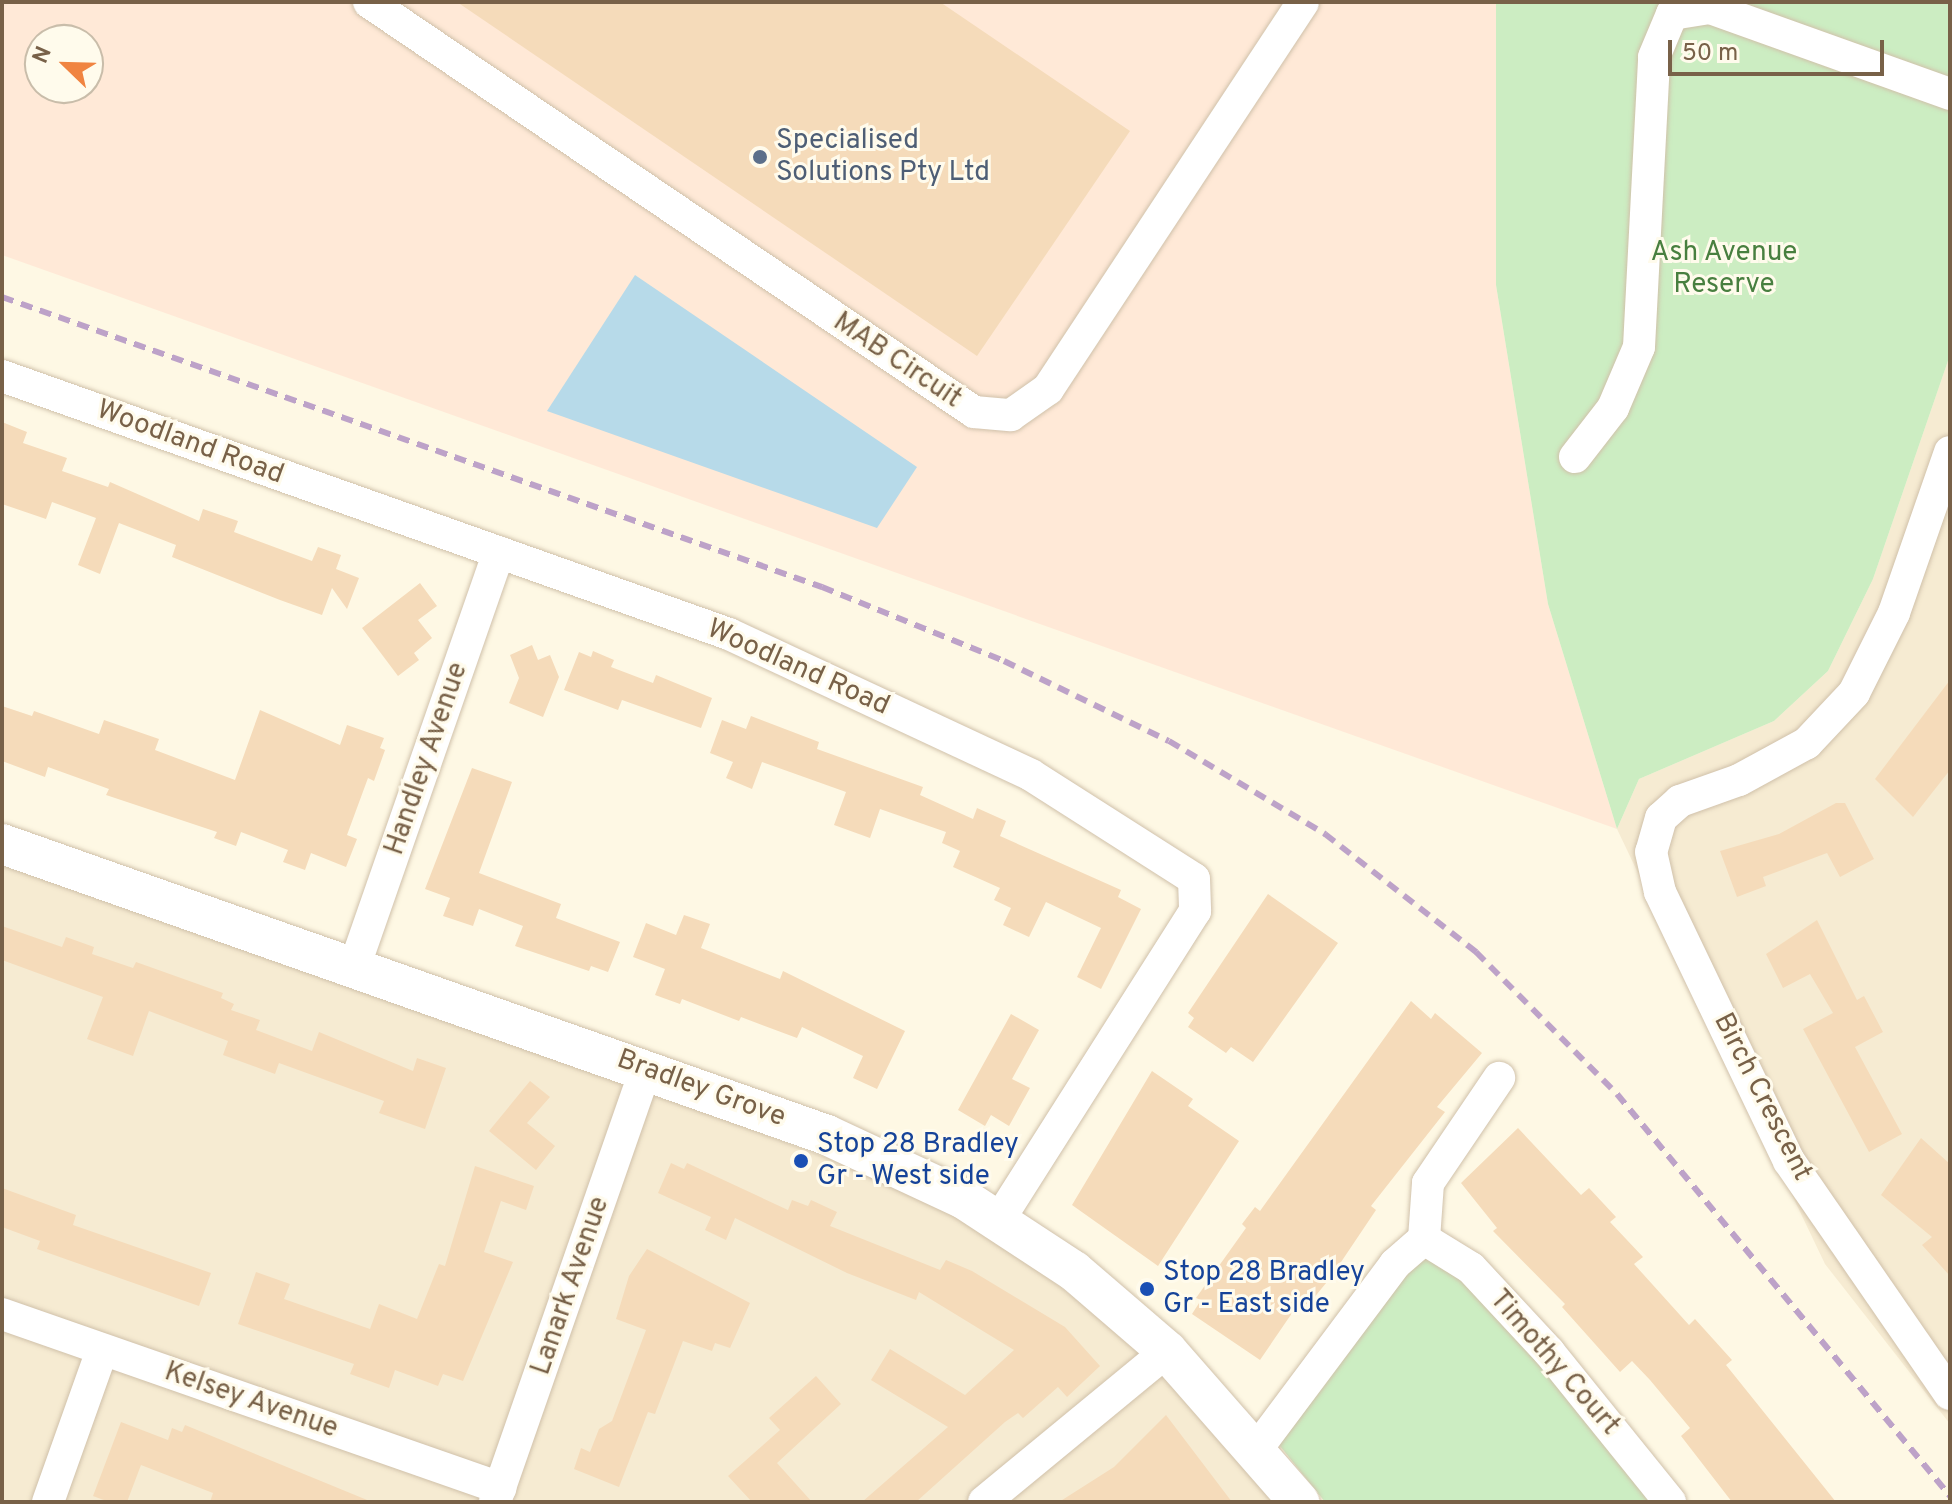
<!DOCTYPE html>
<style>
body{margin:0}
#map{position:relative;width:1952px;height:1504px;overflow:hidden;background:#fef8e4;font-family:Overpass,sans-serif}
div>[style]{position:absolute}
[style*='--x']{left:calc(var(--x)*1px);top:calc(var(--y)*1px);width:calc(var(--w)*1px);rotate:calc(var(--a)*1deg)}
.residential>*{inset:0;background:#f6ebd2}
.commercial>*{inset:0;background:#ffe9d7}
.green>*{inset:0;background:#ccedc2}
.water>*{inset:0;background:#b7dae9}
.building>*{inset:0;background:#f5dbba}
.roads{filter:drop-shadow(0 0 2px #d0c1aa) drop-shadow(0 0 2px #d0c1aa)}
.minor>*{height:32px;margin:-16px;padding:0 16px;transform-origin:16px;border-radius:16px;background:#fff}
.tertiary>*{height:40px;margin:-20px;padding:0 20px;transform-origin:20px;border-radius:20px;background:#fff}
.rail>*{height:6px;margin-top:-3px;transform-origin:0;background:repeating-linear-gradient(90deg,#bda2c8 0 12px,transparent 0 20px)}
.dots>*{width:22px;height:22px;translate:-50% -50%;box-sizing:border-box;border:4px solid #fffbec;border-radius:50%}
span{translate:-50% -50%;white-space:nowrap;text-align:center;line-height:1.15;-webkit-text-stroke:6px #fffbec;paint-order:stroke}
.service-label{font-size:28px;color:#4e5e75}
.left{translate:0 -50%;text-align:left}
.park-label{font-size:28px;color:#487f3f}
.street-label{font-size:28px;color:#786148}
.transit-label{font-size:28px;color:#164399}
.frame{position:absolute;inset:0;border:4px solid #786148;pointer-events:none}
.north{position:absolute;left:24px;top:24px;width:80px;height:80px;box-sizing:border-box;background:#fffbec;border:2px solid #c9bdaa;border-radius:50%;rotate:293deg;font-size:22px;font-weight:700;line-height:32px;text-align:center;color:#786148}
.north::after{content:'';display:block;margin:auto;width:28px;height:36px;background:#f08441;clip-path:polygon(50% 0,100% 100%,50% 72%,0 100%)}
.scale{position:absolute;left:1668px;top:40px;width:216px;height:36px;box-sizing:border-box;border:4px solid #786148;border-top:0;padding-left:10px;font-size:24px;line-height:28px;white-space:nowrap;color:#786148;-webkit-text-stroke:6px #fffbec;paint-order:stroke}
</style>
<div id="map">
<div class="residential">
<div style="clip-path:polygon(1950px 355px,1950px 1424px,1825px 1264px,1617px 829px,1639px 779px,1774px 721px,1828px 671px,1873px 579px)"></div>
<div style="clip-path:polygon(2px 864px,597px 1072px,883px 1179px,995px 1237px,1114px 1328px,1187px 1392px,1277px 1502px,2px 1502px)"></div>
</div>
<div class="commercial">
<div style="clip-path:polygon(evenodd,2px 2px,1496px 2px,1496px 285px,1548px 604px,1617px 829px,2px 255px,2px 2px,40px 40px,88px 40px,88px 88px,40px 88px,40px 40px)"></div>
</div>
<div class="green">
<div style="clip-path:polygon(1496px 2px,1950px 2px,1950px 355px,1873px 579px,1828px 671px,1774px 721px,1639px 779px,1617px 829px,1548px 604px,1496px 285px)"></div>
<div style="clip-path:polygon(1424px 1246px,1466px 1274px,1663px 1502px,1325px 1502px,1276px 1441px)"></div>
</div>
<div class="water">
<div style="clip-path:polygon(635px 275px,917px 467px,877px 528px,547px 411px)"></div>
</div>
<div class="building">
<div style="clip-path:polygon(457px 2px,940px 2px,1130px 131px,977px 356px)"></div>
<div style="clip-path:polygon(2px 422px,27px 432px,23px 443px,67px 458px,62px 471px,108px 487px,110px 482px,199px 521px,203px 509px,238px 521px,234px 532px,312px 561px,318px 547px,341px 555px,336px 569px,359px 578px,347px 609px,332px 588px,322px 615px,280px 600px,172px 557px,176px 545px,119px 523px,100px 574px,78px 565px,96px 518px,52px 502px,46px 519px,2px 504px)"></div>
<div style="clip-path:polygon(420px 583px,437px 606px,418px 620px,432px 638px,414px 653px,419px 660px,398px 676px,362px 628px)"></div>
<div style="clip-path:polygon(532px 645px,538px 660px,550px 655px,559px 677px,543px 717px,509px 703px,519px 678px,510px 655px)"></div>
<div style="clip-path:polygon(593px 651px,614px 660px,611px 667px,653px 683px,656px 675px,712px 698px,701px 728px,622px 700px,618px 710px,564px 690px,579px 652px,591px 657px)"></div>
<div style="clip-path:polygon(1950px 680px,1950px 770px,1913px 817px,1875px 779px)"></div>
<div style="clip-path:polygon(2px 706px,32px 716px,34px 711px,99px 734px,104px 720px,159px 739px,155px 750px,235px 780px,260px 710px,340px 745px,347px 725px,384px 738px,380px 748px,385px 750px,374px 781px,368px 778px,347px 835px,357px 839px,346px 867px,311px 853px,305px 870px,283px 862px,288px 850px,241px 832px,236px 846px,214px 838px,217px 832px,106px 795px,109px 789px,48px 767px,45px 777px,2px 761px)"></div>
<div style="clip-path:polygon(751px 716px,819px 742px,817px 749px,923px 787px,920px 795px,973px 819px,977px 808px,1006px 821px,1000px 836px,1121px 890px,1118px 897px,1141px 909px,1101px 989px,1077px 977px,1101px 928px,1046px 902px,1029px 937px,1003px 925px,1011px 908px,994px 900px,1000px 888px,953px 867px,960px 851px,942px 843px,946px 832px,880px 809px,870px 838px,834px 825px,846px 792px,762px 762px,752px 789px,726px 778px,733px 762px,710px 753px,722px 720px,746px 729px)"></div>
<div style="clip-path:polygon(472px 768px,512px 782px,479px 873px,561px 904px,556px 918px,620px 942px,608px 972px,591px 966px,589px 971px,515px 946px,523px 926px,479px 909px,473px 926px,443px 916px,450px 898px,425px 889px)"></div>
<div style="clip-path:polygon(1836px 803px,1845px 803px,1874px 859px,1840px 877px,1827px 853px,1763px 877px,1766px 886px,1737px 897px,1720px 851px,1779px 834px)"></div>
<div style="clip-path:polygon(1268px 894px,1338px 943px,1253px 1062px,1231px 1047px,1226px 1053px,1188px 1027px,1194px 1018px,1188px 1013px)"></div>
<div style="clip-path:polygon(684px 915px,710px 924px,701px 948px,780px 979px,783px 971px,905px 1031px,877px 1089px,853px 1078px,863px 1056px,802px 1027px,797px 1038px,741px 1017px,739px 1021px,682px 999px,680px 1004px,655px 995px,665px 969px,633px 957px,646px 923px,676px 935px)"></div>
<div style="clip-path:polygon(1817px 920px,1857px 1000px,1864px 996px,1883px 1032px,1855px 1047px,1902px 1134px,1869px 1152px,1803px 1029px,1833px 1013px,1810px 974px,1783px 988px,1766px 954px)"></div>
<div style="clip-path:polygon(2px 926px,62px 947px,66px 937px,94px 947px,92px 954px,133px 968px,136px 962px,223px 993px,221px 998px,234px 1004px,231px 1010px,260px 1020px,256px 1030px,312px 1051px,319px 1032px,413px 1071px,417px 1058px,446px 1068px,425px 1129px,379px 1113px,384px 1101px,279px 1063px,275px 1074px,223px 1055px,228px 1041px,149px 1011px,133px 1056px,87px 1039px,103px 997px,2px 960px)"></div>
<div style="clip-path:polygon(1411px 1001px,1431px 1019px,1435px 1013px,1482px 1053px,1437px 1107px,1445px 1112px,1371px 1206px,1376px 1210px,1331px 1277px,1308px 1305px,1301px 1300px,1260px 1360px,1192px 1314px,1201px 1300px,1196px 1298px,1246px 1228px,1242px 1224px,1255px 1207px,1260px 1211px)"></div>
<div style="clip-path:polygon(1011px 1014px,1039px 1030px,1012px 1079px,1030px 1088px,1009px 1126px,991px 1115px,985px 1126px,958px 1110px)"></div>
<div style="clip-path:polygon(1152px 1071px,1193px 1099px,1188px 1106px,1239px 1141px,1158px 1266px,1072px 1205px)"></div>
<div style="clip-path:polygon(530px 1081px,550px 1097px,527px 1123px,555px 1146px,536px 1170px,489px 1131px)"></div>
<div style="clip-path:polygon(1518px 1128px,1581px 1195px,1589px 1188px,1616px 1217px,1610px 1222px,1643px 1257px,1634px 1264px,1689px 1325px,1695px 1319px,1732px 1360px,1726px 1365px,1836px 1502px,1732px 1502px,1681px 1436px,1690px 1428px,1650px 1380px,1632px 1361px,1620px 1372px,1562px 1307px,1565px 1304px,1493px 1231px,1497px 1228px,1461px 1183px)"></div>
<div style="clip-path:polygon(1921px 1138px,1950px 1164px,1950px 1276px,1922px 1245px,1932px 1237px,1881px 1195px)"></div>
<div style="clip-path:polygon(671px 1163px,684px 1169px,687px 1163px,788px 1210px,792px 1200px,808px 1206px,811px 1200px,837px 1212px,830px 1226px,940px 1270px,946px 1260px,972px 1271px,1065px 1327px,1100px 1366px,1067px 1397px,1058px 1387px,1023px 1418px,1018px 1413px,1005px 1422px,916px 1502px,862px 1502px,948px 1427px,871px 1380px,890px 1349px,965px 1395px,1014px 1350px,919px 1292px,916px 1300px,847px 1273px,735px 1218px,726px 1240px,705px 1230px,711px 1217px,658px 1193px)"></div>
<div style="clip-path:polygon(475px 1166px,534px 1186px,526px 1210px,501px 1201px,484px 1252px,513px 1262px,463px 1381px,443px 1374px,438px 1386px,395px 1370px,389px 1388px,350px 1374px,354px 1364px,238px 1324px,256px 1272px,290px 1284px,284px 1299px,370px 1329px,379px 1304px,417px 1319px,439px 1264px,445px 1266px)"></div>
<div style="clip-path:polygon(2px 1188px,76px 1215px,73px 1225px,211px 1273px,199px 1306px,37px 1249px,40px 1241px,2px 1227px)"></div>
<div style="clip-path:polygon(647px 1249px,750px 1303px,730px 1348px,715px 1343px,712px 1351px,683px 1341px,655px 1414px,648px 1412px,619px 1487px,574px 1469px,581px 1448px,590px 1452px,599px 1429px,612px 1421px,646px 1330px,616px 1319px,629px 1276px)"></div>
<div style="clip-path:polygon(816px 1376px,841px 1404px,777px 1463px,812px 1502px,752px 1502px,728px 1476px,780px 1430px,769px 1418px)"></div>
<div style="clip-path:polygon(1166px 1415px,1232px 1502px,1059px 1502px,1114px 1467px)"></div>
<div style="clip-path:polygon(121px 1422px,168px 1440px,172px 1428px,182px 1432px,185px 1425px,372px 1502px,210px 1502px,213px 1493px,141px 1465px,127px 1502px,109px 1502px,93px 1496px)"></div>
</div>
<div class="roads">
<div class="minor">
<div style="--x:369;--y:2;--w:731;--a:34.12"></div>
<div style="--x:974;--y:412;--w:37;--a:5"></div>
<div style="--x:1011;--y:415;--w:45;--a:-35.1"></div>
<div style="--x:1048;--y:389;--w:463;--a:-56.6"></div>
<div style="--x:2;--y:376;--w:771;--a:19.54"></div>
<div style="--x:729;--y:634;--w:333;--a:25"></div>
<div style="--x:1031;--y:775;--w:193;--a:32.5"></div>
<div style="--x:1194;--y:879;--w:32;--a:88"></div>
<div style="--x:1195;--y:911;--w:366;--a:122.4"></div>
<div style="--x:1950;--y:452;--w:170;--a:109.2"></div>
<div style="--x:1894;--y:613;--w:89;--a:116.6"></div>
<div style="--x:1854;--y:693;--w:69;--a:133.2"></div>
<div style="--x:1807;--y:743;--w:77;--a:151.4"></div>
<div style="--x:1739;--y:780;--w:63;--a:160.4"></div>
<div style="--x:1680;--y:801;--w:25;--a:138"></div>
<div style="--x:1661;--y:818;--w:35;--a:106"></div>
<div style="--x:1651;--y:852;--w:41;--a:77.3"></div>
<div style="--x:1660;--y:892;--w:298;--a:64.4"></div>
<div style="--x:1789;--y:1161;--w:283;--a:55.4"></div>
<div style="--x:1575;--y:457;--w:62;--a:-52.2"></div>
<div style="--x:1613;--y:408;--w:66;--a:-66.9"></div>
<div style="--x:1639;--y:347;--w:290;--a:-87"></div>
<div style="--x:1654;--y:57;--w:47;--a:-67.3"></div>
<div style="--x:1672;--y:14;--w:38;--a:-9"></div>
<div style="--x:1710;--y:8;--w:255;--a:19.7"></div>
<div style="--x:355;--y:965;--w:437;--a:-70.8"></div>
<div style="--x:1424;--y:1239;--w:56;--a:-85.9"></div>
<div style="--x:1428;--y:1183;--w:127;--a:-55.9"></div>
<div style="--x:2;--y:1314;--w:528;--a:19.26"></div>
<div style="--x:1256;--y:1450;--w:232;--a:-53.2"></div>
<div style="--x:1395;--y:1264;--w:38;--a:-41"></div>
<div style="--x:1424;--y:1239;--w:55;--a:31.7"></div>
<div style="--x:1471;--y:1268;--w:115;--a:47.1"></div>
<div style="--x:1549;--y:1352;--w:193;--a:51.1"></div>
<div style="--x:48;--y:1502;--w:161;--a:-70.4"></div>
<div style="--x:495;--y:1502;--w:459;--a:-70.8"></div>
<div style="--x:984;--y:1502;--w:237;--a:-39.5"></div>
</div>
<div class="tertiary">
<div style="--x:2;--y:844;--w:875;--a:19.43"></div>
<div style="--x:827;--y:1135;--w:151;--a:25"></div>
<div style="--x:964;--y:1199;--w:131;--a:33.2"></div>
<div style="--x:1074;--y:1271;--w:123;--a:40.7"></div>
<div style="--x:1167;--y:1351;--w:201;--a:48.8"></div>
</div>
</div>
<div class="rail">
<div style="--x:2;--y:297;--w:870;--a:19.48"></div>
<div style="--x:822;--y:587;--w:196;--a:22.1"></div>
<div style="--x:1004;--y:661;--w:183;--a:25.9"></div>
<div style="--x:1169;--y:741;--w:182;--a:30.8"></div>
<div style="--x:1325;--y:834;--w:192;--a:38"></div>
<div style="--x:1476;--y:952;--w:200;--a:45.2"></div>
<div style="--x:1617;--y:1094;--w:522;--a:50.36"></div>
</div>
<div class="dots">
<div style="left:760px;top:157px;background:#5c6f8a"></div>
<div style="left:801px;top:1161px;background:#1a4fb4"></div>
<div style="left:1147px;top:1289px;background:#1a4fb4"></div>
</div>
<div class="service-label">
<span class="left" style="left:776px;top:157px">Specialised<br>Solutions Pty Ltd</span>
</div>
<div class="park-label">
<span style="left:1724px;top:269px">Ash Avenue<br>Reserve</span>
</div>
<div class="street-label">
<span style="left:897px;top:361px;rotate:34deg">MAB Circuit</span>
<span style="left:190px;top:443px;rotate:20deg">Woodland Road</span>
<span style="left:798px;top:668px;rotate:24deg">Woodland Road</span>
<span style="left:427px;top:759px;rotate:-71deg">Handley Avenue</span>
<span style="left:701px;top:1089px;rotate:20deg">Bradley Grove</span>
<span style="left:1762px;top:1097px;rotate:63deg">Birch Crescent</span>
<span style="left:571px;top:1286px;rotate:-71deg">Lanark Avenue</span>
<span style="left:1554px;top:1363px;rotate:49deg">Timothy Court</span>
<span style="left:251px;top:1401px;rotate:19deg">Kelsey Avenue</span>
</div>
<div class="transit-label">
<span class="left" style="left:817px;top:1161px">Stop 28 Bradley<br>Gr - West side</span>
<span class="left" style="left:1163px;top:1289px">Stop 28 Bradley<br>Gr - East side</span>
</div>
<div class="frame"></div>
<div class="north">N</div>
<div class="scale">50 m</div>
</div>
